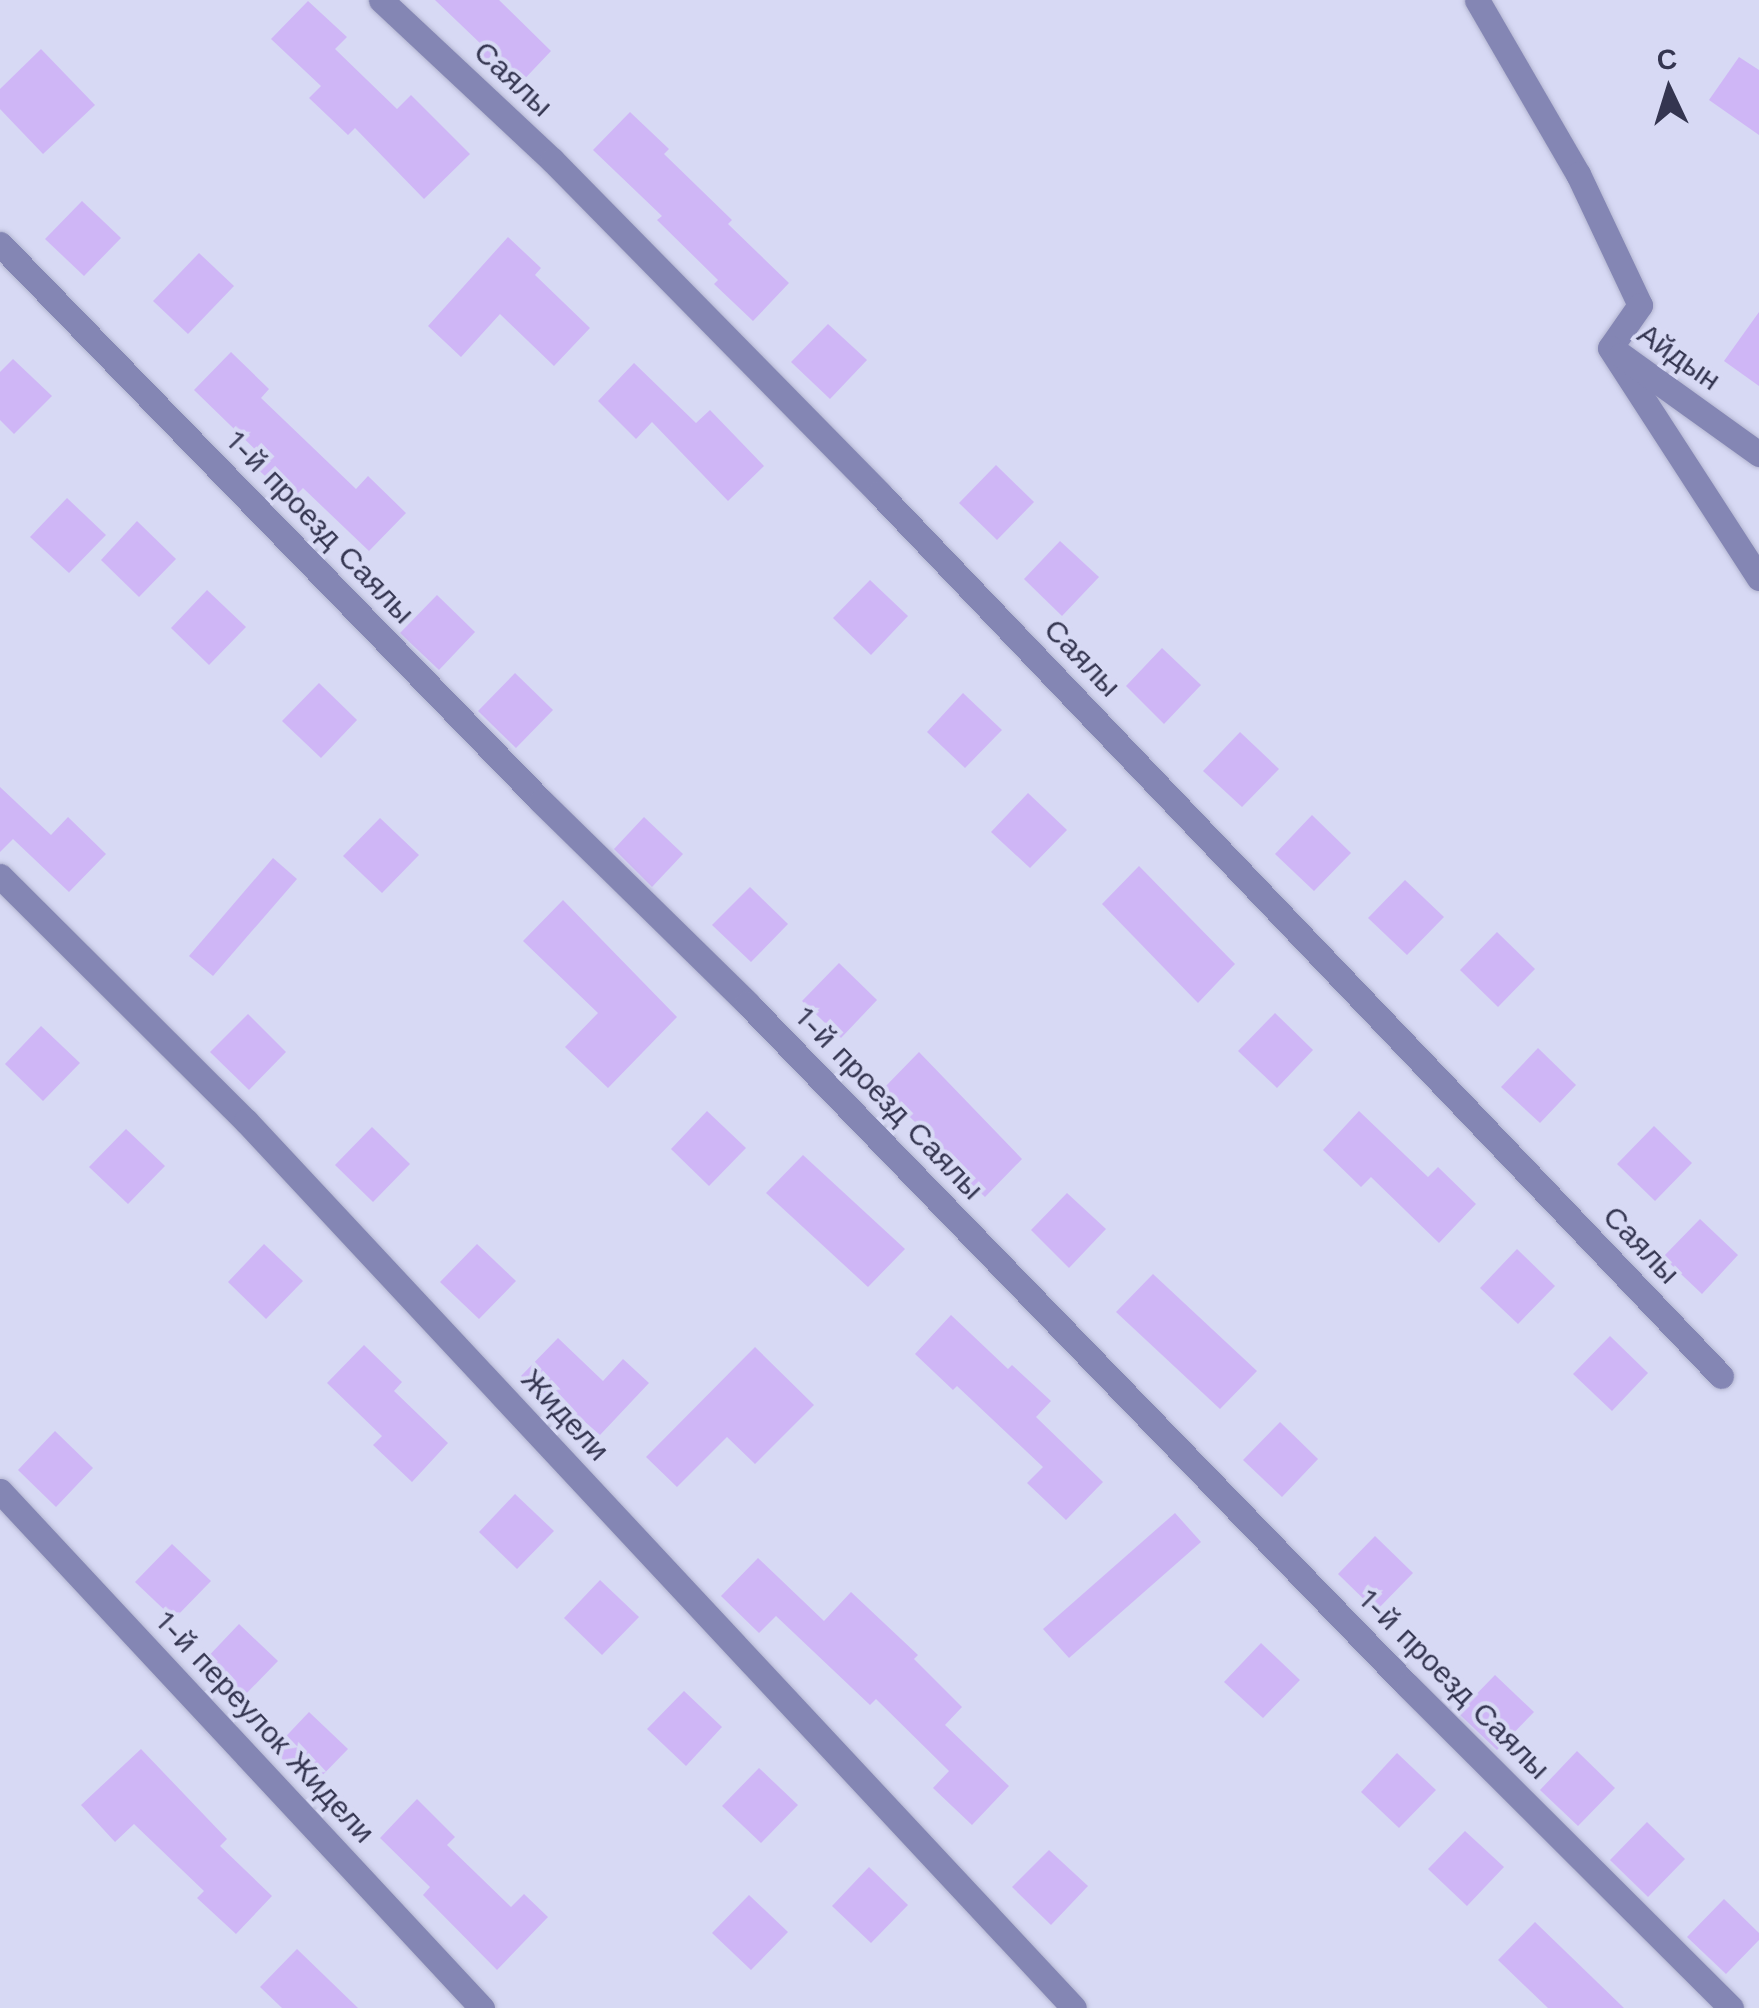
<!DOCTYPE html>
<meta charset="utf-8">
<style>
body{margin:0}
#map{position:relative;width:1759px;height:2008px;overflow:hidden;background:#d7d9f4;font-family:"Work Sans",sans-serif}
div>[style]{position:absolute}
[style*='--x']{left:calc(var(--x)*1px);top:calc(var(--y)*1px);width:calc(var(--w)*1px);rotate:calc(var(--a)*1deg)}
.building>*{inset:0;background:#cfb6f6}
.roads{filter:drop-shadow(0 0 2px #b3b5d0) drop-shadow(0 0 2px #b3b5d0)}
.minor>*{height:25px;margin:-12.5px;padding:0 12.5px;transform-origin:12.5px;border-radius:12.5px;background:#8486b4}
span{translate:-50% -50%;white-space:nowrap;text-align:center;line-height:1.15;-webkit-text-stroke:8px #d7d9f4;paint-order:stroke}
.street-label{font-size:30px;color:#343550}
.north{position:absolute;left:1619px;top:40px;width:100px;height:100px;-webkit-text-stroke:8px #d7d9f4;paint-order:stroke;rotate:356deg;font-size:28px;font-weight:700;line-height:40px;text-align:center;color:#343550}
.north::after{content:'';display:block;margin:auto;width:35px;height:45px;background:#343550;clip-path:polygon(50% 0,100% 100%,50% 72%,0 100%)}
</style>
<div id="map">
<div class="building">
<div style="clip-path:polygon(435px 0,499px 0,551px 51px,515px 89px,476px 51px,482px 45px)"></div>
<div style="clip-path:polygon(308px 1px,347px 37px,335px 49px,397px 109px,411px 95px,470px 154px,424px 199px,355px 128px,348px 135px,309px 98px,321px 86px,271px 39px)"></div>
<div style="clip-path:polygon(41px 49px,95px 105px,43px 154px,0 109px,0 89px)"></div>
<div style="clip-path:polygon(1739px 57px,1759px 70px,1759px 135px,1709px 100px)"></div>
<div style="clip-path:polygon(630px 112px,669px 149px,664px 154px,732px 220px,728px 224px,789px 283px,753px 321px,714px 284px,718px 280px,657px 220px,662px 216px,593px 150px)"></div>
<div style="clip-path:polygon(82px 201px,121px 238px,84px 276px,45px 239px)"></div>
<div style="clip-path:polygon(508px 237px,541px 268px,535px 275px,590px 328px,554px 366px,500px 314px,461px 357px,428px 326px)"></div>
<div style="clip-path:polygon(199px 253px,234px 286px,188px 334px,153px 301px)"></div>
<div style="clip-path:polygon(1759px 312px,1759px 386px,1724px 361px)"></div>
<div style="clip-path:polygon(828px 324px,867px 360px,830px 399px,791px 362px)"></div>
<div style="clip-path:polygon(231px 352px,269px 389px,261px 398px,356px 489px,368px 476px,406px 513px,369px 551px,303px 488px,291px 500px,252px 464px,261px 455px,194px 390px)"></div>
<div style="clip-path:polygon(13px 359px,52px 396px,14px 434px,0 420px,0 372px)"></div>
<div style="clip-path:polygon(634px 363px,696px 423px,710px 410px,764px 466px,728px 501px,652px 422px,636px 439px,598px 401px)"></div>
<div style="clip-path:polygon(996px 465px,1034px 502px,997px 540px,959px 503px)"></div>
<div style="clip-path:polygon(67px 498px,106px 535px,69px 573px,30px 537px)"></div>
<div style="clip-path:polygon(137px 521px,176px 559px,139px 597px,101px 560px)"></div>
<div style="clip-path:polygon(1060px 541px,1099px 577px,1062px 616px,1024px 579px)"></div>
<div style="clip-path:polygon(870px 580px,908px 616px,871px 655px,833px 618px)"></div>
<div style="clip-path:polygon(207px 590px,246px 627px,209px 665px,171px 628px)"></div>
<div style="clip-path:polygon(437px 595px,475px 632px,439px 670px,400px 633px)"></div>
<div style="clip-path:polygon(1162px 648px,1201px 685px,1164px 724px,1126px 686px)"></div>
<div style="clip-path:polygon(515px 673px,553px 710px,516px 748px,478px 711px)"></div>
<div style="clip-path:polygon(319px 683px,357px 720px,321px 758px,282px 721px)"></div>
<div style="clip-path:polygon(963px 693px,1002px 730px,965px 768px,927px 732px)"></div>
<div style="clip-path:polygon(1240px 732px,1279px 769px,1242px 807px,1203px 771px)"></div>
<div style="clip-path:polygon(0 787px,51px 835px,68px 817px,106px 854px,69px 892px,13px 839px,0 852px)"></div>
<div style="clip-path:polygon(1028px 793px,1067px 830px,1030px 868px,991px 832px)"></div>
<div style="clip-path:polygon(1312px 815px,1351px 853px,1314px 891px,1275px 854px)"></div>
<div style="clip-path:polygon(644px 817px,683px 854px,652px 887px,614px 849px)"></div>
<div style="clip-path:polygon(380px 818px,419px 855px,382px 893px,343px 856px)"></div>
<div style="clip-path:polygon(273px 858px,297px 879px,213px 976px,189px 956px)"></div>
<div style="clip-path:polygon(1139px 866px,1235px 964px,1198px 1003px,1102px 904px)"></div>
<div style="clip-path:polygon(1405px 880px,1444px 917px,1407px 955px,1368px 918px)"></div>
<div style="clip-path:polygon(750px 887px,788px 924px,751px 962px,712px 925px)"></div>
<div style="clip-path:polygon(563px 900px,677px 1017px,608px 1088px,565px 1047px,598px 1013px,523px 941px)"></div>
<div style="clip-path:polygon(1497px 932px,1535px 969px,1498px 1007px,1460px 970px)"></div>
<div style="clip-path:polygon(839px 963px,877px 1000px,841px 1038px,802px 1001px)"></div>
<div style="clip-path:polygon(1275px 1013px,1313px 1050px,1277px 1088px,1238px 1051px)"></div>
<div style="clip-path:polygon(248px 1014px,286px 1052px,249px 1090px,210px 1052px)"></div>
<div style="clip-path:polygon(41px 1026px,80px 1063px,43px 1101px,5px 1064px)"></div>
<div style="clip-path:polygon(1538px 1048px,1576px 1085px,1540px 1123px,1501px 1087px)"></div>
<div style="clip-path:polygon(919px 1052px,1022px 1159px,985px 1197px,946px 1160px,950px 1156px,882px 1090px)"></div>
<div style="clip-path:polygon(707px 1111px,746px 1148px,709px 1186px,671px 1149px)"></div>
<div style="clip-path:polygon(1359px 1111px,1428px 1177px,1438px 1167px,1476px 1204px,1439px 1243px,1371px 1177px,1361px 1187px,1323px 1150px)"></div>
<div style="clip-path:polygon(1654px 1126px,1692px 1163px,1655px 1201px,1617px 1164px)"></div>
<div style="clip-path:polygon(372px 1127px,410px 1164px,373px 1202px,335px 1165px)"></div>
<div style="clip-path:polygon(126px 1129px,165px 1166px,128px 1204px,89px 1167px)"></div>
<div style="clip-path:polygon(803px 1155px,905px 1249px,868px 1287px,766px 1193px)"></div>
<div style="clip-path:polygon(1067px 1193px,1106px 1229px,1069px 1268px,1031px 1230px)"></div>
<div style="clip-path:polygon(1700px 1219px,1738px 1255px,1702px 1294px,1663px 1257px)"></div>
<div style="clip-path:polygon(264px 1244px,303px 1281px,266px 1319px,228px 1282px)"></div>
<div style="clip-path:polygon(477px 1244px,516px 1281px,479px 1319px,440px 1282px)"></div>
<div style="clip-path:polygon(1517px 1249px,1555px 1286px,1518px 1324px,1480px 1288px)"></div>
<div style="clip-path:polygon(1153px 1274px,1257px 1371px,1220px 1409px,1116px 1312px)"></div>
<div style="clip-path:polygon(951px 1315px,1008px 1369px,1012px 1365px,1051px 1401px,1036px 1417px,1103px 1482px,1066px 1520px,1027px 1483px,1043px 1467px,957px 1386px,953px 1390px,915px 1354px)"></div>
<div style="clip-path:polygon(1610px 1336px,1648px 1373px,1612px 1411px,1573px 1374px)"></div>
<div style="clip-path:polygon(558px 1338px,603px 1381px,623px 1359px,649px 1383px,600px 1435px,567px 1406px,560px 1413px,521px 1376px)"></div>
<div style="clip-path:polygon(364px 1345px,402px 1382px,394px 1391px,448px 1443px,412px 1482px,373px 1445px,382px 1436px,327px 1383px)"></div>
<div style="clip-path:polygon(755px 1347px,814px 1405px,755px 1464px,727px 1437px,677px 1487px,646px 1457px)"></div>
<div style="clip-path:polygon(1280px 1422px,1318px 1459px,1282px 1497px,1243px 1460px)"></div>
<div style="clip-path:polygon(55px 1431px,93px 1468px,56px 1507px,18px 1470px)"></div>
<div style="clip-path:polygon(515px 1494px,554px 1531px,517px 1569px,479px 1532px)"></div>
<div style="clip-path:polygon(1175px 1513px,1201px 1542px,1069px 1658px,1043px 1629px)"></div>
<div style="clip-path:polygon(1375px 1536px,1413px 1573px,1376px 1611px,1338px 1574px)"></div>
<div style="clip-path:polygon(172px 1544px,211px 1581px,174px 1619px,135px 1582px)"></div>
<div style="clip-path:polygon(758px 1558px,824px 1621px,851px 1592px,918px 1655px,914px 1659px,962px 1707px,945px 1725px,1009px 1786px,972px 1825px,933px 1788px,949px 1771px,876px 1699px,870px 1705px,776px 1616px,759px 1633px,721px 1596px)"></div>
<div style="clip-path:polygon(600px 1580px,639px 1617px,602px 1655px,564px 1618px)"></div>
<div style="clip-path:polygon(239px 1624px,278px 1661px,241px 1699px,202px 1663px)"></div>
<div style="clip-path:polygon(1261px 1643px,1300px 1680px,1263px 1718px,1224px 1682px)"></div>
<div style="clip-path:polygon(1495px 1675px,1534px 1712px,1497px 1750px,1458px 1713px)"></div>
<div style="clip-path:polygon(684px 1691px,722px 1727px,686px 1766px,647px 1729px)"></div>
<div style="clip-path:polygon(309px 1712px,348px 1749px,311px 1787px,273px 1750px)"></div>
<div style="clip-path:polygon(141px 1749px,227px 1839px,220px 1846px,272px 1896px,236px 1934px,197px 1898px,204px 1891px,134px 1824px,115px 1842px,81px 1805px)"></div>
<div style="clip-path:polygon(1577px 1751px,1615px 1788px,1578px 1826px,1540px 1790px)"></div>
<div style="clip-path:polygon(1397px 1753px,1436px 1790px,1399px 1828px,1361px 1792px)"></div>
<div style="clip-path:polygon(759px 1768px,798px 1805px,761px 1843px,722px 1806px)"></div>
<div style="clip-path:polygon(417px 1799px,455px 1837px,447px 1845px,511px 1907px,524px 1894px,548px 1917px,497px 1970px,423px 1895px,430px 1887px,380px 1838px)"></div>
<div style="clip-path:polygon(1647px 1822px,1685px 1859px,1648px 1897px,1610px 1860px)"></div>
<div style="clip-path:polygon(1465px 1831px,1504px 1867px,1467px 1906px,1428px 1869px)"></div>
<div style="clip-path:polygon(1049px 1850px,1088px 1886px,1051px 1925px,1012px 1887px)"></div>
<div style="clip-path:polygon(869px 1867px,908px 1905px,871px 1943px,832px 1906px)"></div>
<div style="clip-path:polygon(749px 1895px,788px 1932px,751px 1970px,712px 1933px)"></div>
<div style="clip-path:polygon(1724px 1899px,1759px 1933px,1759px 1940px,1726px 1974px,1687px 1937px)"></div>
<div style="clip-path:polygon(1535px 1922px,1624px 2008px,1548px 2008px,1498px 1960px)"></div>
<div style="clip-path:polygon(297px 1949px,358px 2008px,282px 2008px,260px 1987px)"></div>
</div>
<div class="roads">
<div class="minor">
<div style="--x:381;--y:0;--w:234;--a:43.1"></div>
<div style="--x:552;--y:160;--w:467;--a:45.5"></div>
<div style="--x:879;--y:493;--w:1220;--a:46.36"></div>
<div style="--x:1477;--y:0;--w:201;--a:59.9"></div>
<div style="--x:1578;--y:174;--w:145;--a:64.7"></div>
<div style="--x:1640;--y:305;--w:52;--a:124.9"></div>
<div style="--x:1610;--y:348;--w:274;--a:57.1"></div>
<div style="--x:0;--y:244;--w:776;--a:45.83"></div>
<div style="--x:541;--y:801;--w:289;--a:44.4"></div>
<div style="--x:747;--y:1003;--w:950;--a:45.94"></div>
<div style="--x:1408;--y:1686;--w:456;--a:44.9"></div>
<div style="--x:1621;--y:355;--w:170;--a:35.7"></div>
<div style="--x:0;--y:876;--w:347;--a:44.9"></div>
<div style="--x:246;--y:1121;--w:1213;--a:46.97"></div>
<div style="--x:0;--y:1491;--w:707;--a:47.01"></div>
</div>
</div>
<div class="street-label">
<span style="left:513px;top:79px;rotate:43deg">Саялы</span>
<span style="left:1679px;top:357px;rotate:35deg">Айдын</span>
<span style="left:320px;top:527px;rotate:46deg">1-й проезд Саялы</span>
<span style="left:1082px;top:658px;rotate:46deg">Саялы</span>
<span style="left:889px;top:1103px;rotate:46deg">1-й проезд Саялы</span>
<span style="left:1641px;top:1245px;rotate:46deg">Саялы</span>
<span style="left:565px;top:1415px;rotate:47deg">Жидели</span>
<span style="left:1454px;top:1684px;rotate:45deg">1-й проезд Саялы</span>
<span style="left:265px;top:1727px;rotate:47deg">1-й переулок Жидели</span>
</div>
<div class="north">С</div>
</div>
